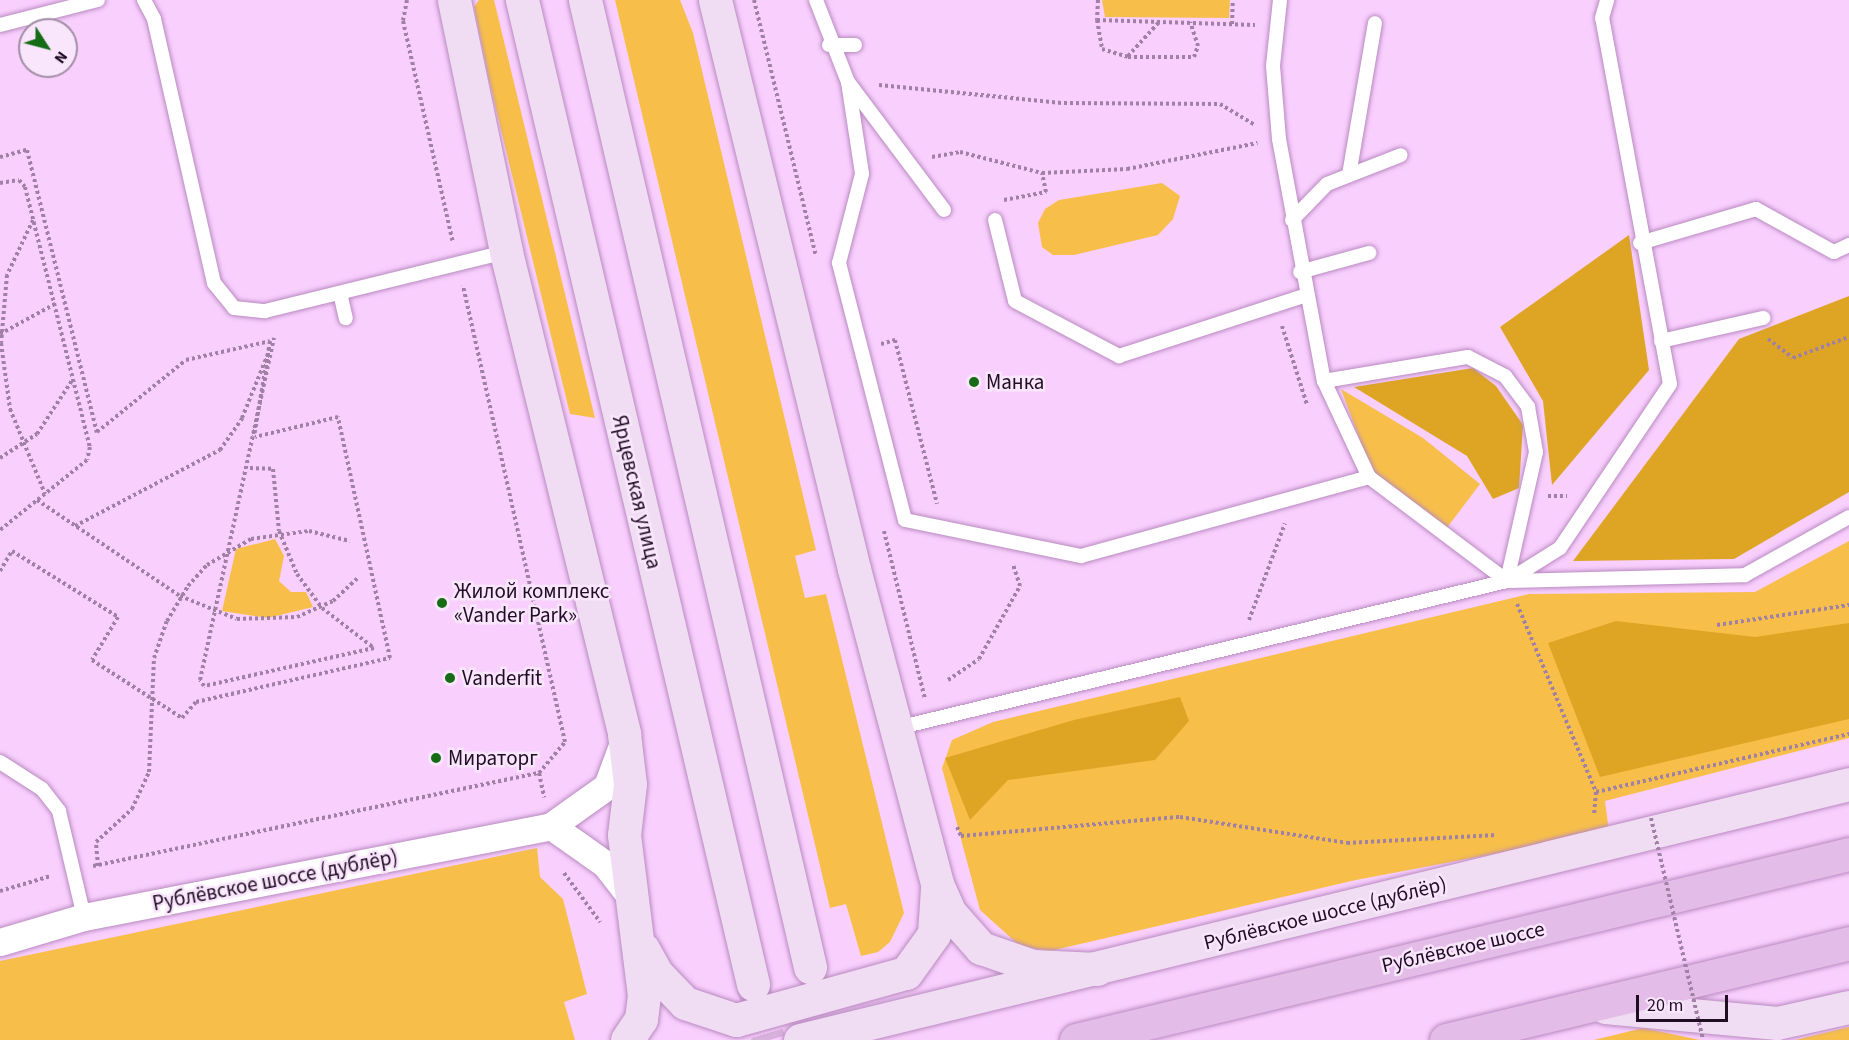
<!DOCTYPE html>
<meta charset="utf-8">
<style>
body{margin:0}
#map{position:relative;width:1849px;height:1040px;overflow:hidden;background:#f8cffd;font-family:"Source Sans 3",sans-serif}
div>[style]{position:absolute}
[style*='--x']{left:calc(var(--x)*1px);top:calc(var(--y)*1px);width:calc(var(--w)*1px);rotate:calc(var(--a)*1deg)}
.green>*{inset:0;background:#f7bf4a}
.forest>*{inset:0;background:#dda523}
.secondary-tunnel>*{height:33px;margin-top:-16.5px;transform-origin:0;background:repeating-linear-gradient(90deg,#d7b2dc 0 33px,transparent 0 49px)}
.path>*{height:4px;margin-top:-2px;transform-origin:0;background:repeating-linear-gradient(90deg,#a081a5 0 3px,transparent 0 6px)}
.roads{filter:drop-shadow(0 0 2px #b98ac0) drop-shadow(0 0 2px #b98ac0)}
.lane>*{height:14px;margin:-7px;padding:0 7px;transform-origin:7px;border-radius:7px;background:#fff}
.street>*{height:27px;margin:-13.5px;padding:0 13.5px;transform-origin:13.5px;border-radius:13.5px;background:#fff}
.secondary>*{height:33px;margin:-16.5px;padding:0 16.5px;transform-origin:16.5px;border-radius:16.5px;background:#f1ddf3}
.primary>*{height:33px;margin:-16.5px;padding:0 16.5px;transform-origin:16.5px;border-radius:16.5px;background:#e3bce8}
.path-bridge>*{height:4px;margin-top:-2px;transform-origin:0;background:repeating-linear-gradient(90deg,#a081a5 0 3px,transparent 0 6px)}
.dots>*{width:16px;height:16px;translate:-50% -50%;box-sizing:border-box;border:3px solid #f9e5fc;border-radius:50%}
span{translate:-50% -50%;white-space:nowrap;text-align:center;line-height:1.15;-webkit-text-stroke:5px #f9e5fc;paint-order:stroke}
.poi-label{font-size:21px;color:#1f0d22}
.left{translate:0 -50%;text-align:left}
.street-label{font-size:21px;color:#1f0d22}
.north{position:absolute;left:18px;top:18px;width:60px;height:60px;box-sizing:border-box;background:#f9e5fc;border:2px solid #a28fa5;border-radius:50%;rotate:126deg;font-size:16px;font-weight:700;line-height:24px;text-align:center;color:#1f0d22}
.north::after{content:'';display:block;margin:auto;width:21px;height:27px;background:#166c15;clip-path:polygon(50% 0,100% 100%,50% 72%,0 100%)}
.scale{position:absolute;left:1636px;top:995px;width:92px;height:27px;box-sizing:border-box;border:3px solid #1f0d22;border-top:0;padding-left:8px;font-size:18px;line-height:21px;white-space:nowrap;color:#1f0d22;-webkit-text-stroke:4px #f9e5fc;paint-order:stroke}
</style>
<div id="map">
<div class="green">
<div style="clip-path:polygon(479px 0,494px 0,595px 418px,570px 414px,489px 80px,474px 7px)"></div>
<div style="clip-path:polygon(615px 0,680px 0,693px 33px,816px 550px,795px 556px,805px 598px,826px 594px,904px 913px,890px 942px,878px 952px,861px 956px,846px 904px,830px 908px)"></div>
<div style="clip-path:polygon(1102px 0,1230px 0,1229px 18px,1105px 17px)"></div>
<div style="clip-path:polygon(1162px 183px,1180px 196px,1173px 219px,1158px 235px,1074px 255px,1053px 255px,1042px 247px,1038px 223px,1045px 209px,1059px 200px)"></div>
<div style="clip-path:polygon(1341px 389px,1423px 438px,1480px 484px,1446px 529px,1373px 475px)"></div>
<div style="clip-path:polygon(275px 539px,284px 556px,279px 581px,291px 592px,306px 592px,313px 607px,268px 618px,222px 611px,236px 549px)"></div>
<div style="clip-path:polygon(1849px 541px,1849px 738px,1605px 801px,1609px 832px,1356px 880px,1050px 951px,1020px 946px,980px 910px,942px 768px,952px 740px,993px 722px,1529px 594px,1755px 592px)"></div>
<div style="clip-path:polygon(537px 848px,540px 877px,563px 899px,587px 994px,564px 1002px,575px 1040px,0 1040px,0 961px)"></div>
<div style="clip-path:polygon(1849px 1027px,1849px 1040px,1795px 1040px)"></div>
<div style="clip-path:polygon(1643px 1028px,1700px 1040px,1594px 1040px)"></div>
</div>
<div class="forest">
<div style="clip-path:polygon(1629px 235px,1649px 370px,1552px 485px,1543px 401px,1500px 327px)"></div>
<div style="clip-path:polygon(1849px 296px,1849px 492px,1734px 559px,1573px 561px,1739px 339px)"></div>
<div style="clip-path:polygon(1473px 368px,1496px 386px,1523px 425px,1519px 488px,1493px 499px,1467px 456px,1354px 387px)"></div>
<div style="clip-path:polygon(1616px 621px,1755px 637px,1849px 623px,1849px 719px,1600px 777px,1548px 643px)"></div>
<div style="clip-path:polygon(1180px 697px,1189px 721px,1155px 760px,1008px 780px,970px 820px,945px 758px,1074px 720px)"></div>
</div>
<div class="secondary-tunnel">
<div style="--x:753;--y:986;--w:56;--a:73.5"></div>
</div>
<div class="path">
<div style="--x:407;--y:0;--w:21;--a:101"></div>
<div style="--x:403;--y:21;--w:227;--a:77.3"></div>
<div style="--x:754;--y:0;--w:263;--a:76.4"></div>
<div style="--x:1098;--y:0;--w:20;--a:93"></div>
<div style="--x:1097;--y:20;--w:158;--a:1.8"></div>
<div style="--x:1097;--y:20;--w:29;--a:80"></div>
<div style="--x:1102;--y:49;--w:27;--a:17"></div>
<div style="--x:1128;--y:57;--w:66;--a:0"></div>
<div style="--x:1194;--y:57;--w:12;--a:-70"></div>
<div style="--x:1198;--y:46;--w:25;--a:-108"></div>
<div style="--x:1232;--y:24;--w:24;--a:-88"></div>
<div style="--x:1128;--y:56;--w:46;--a:-47.6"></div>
<div style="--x:879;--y:85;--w:186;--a:5.6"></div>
<div style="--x:1064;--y:103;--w:156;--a:0.4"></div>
<div style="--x:1220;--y:104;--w:41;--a:31"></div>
<div style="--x:0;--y:157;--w:28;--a:-15"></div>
<div style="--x:27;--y:150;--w:291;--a:76.1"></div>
<div style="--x:97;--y:432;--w:114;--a:-39"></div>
<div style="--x:932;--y:157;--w:28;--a:-10"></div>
<div style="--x:960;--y:152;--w:85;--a:14.4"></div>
<div style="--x:1042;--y:173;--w:85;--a:-2.7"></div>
<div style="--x:1127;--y:169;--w:133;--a:-11.3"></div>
<div style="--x:0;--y:183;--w:19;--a:-9"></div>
<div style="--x:19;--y:180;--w:9;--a:49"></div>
<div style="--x:25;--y:187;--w:268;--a:76"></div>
<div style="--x:90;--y:447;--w:13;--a:103"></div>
<div style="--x:87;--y:460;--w:112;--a:141.2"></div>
<div style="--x:1004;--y:200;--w:43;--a:-10.8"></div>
<div style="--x:1046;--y:192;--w:19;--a:-102"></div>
<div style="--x:33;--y:220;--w:61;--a:115.3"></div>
<div style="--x:7;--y:275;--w:68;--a:95"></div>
<div style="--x:1;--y:343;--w:67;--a:82.2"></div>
<div style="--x:10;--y:409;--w:92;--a:67.6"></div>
<div style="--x:1282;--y:326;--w:83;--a:72.4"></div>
<div style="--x:0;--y:334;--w:63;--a:-28.6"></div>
<div style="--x:1768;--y:339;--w:31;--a:37"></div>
<div style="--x:1793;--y:358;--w:60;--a:-20.6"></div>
<div style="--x:881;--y:344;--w:15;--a:-16"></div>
<div style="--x:895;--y:340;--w:169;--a:75.6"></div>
<div style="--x:0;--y:458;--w:44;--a:-33"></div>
<div style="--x:37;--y:434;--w:66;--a:-56.8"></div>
<div style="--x:250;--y:468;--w:23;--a:2"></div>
<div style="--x:273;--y:469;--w:62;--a:84.5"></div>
<div style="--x:279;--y:531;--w:47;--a:67.3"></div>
<div style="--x:297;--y:574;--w:42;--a:53.7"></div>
<div style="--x:322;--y:608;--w:66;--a:37.6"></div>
<div style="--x:374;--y:648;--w:174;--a:167.4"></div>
<div style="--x:204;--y:686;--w:7;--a:-124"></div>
<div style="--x:200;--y:680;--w:350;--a:-77.8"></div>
<div style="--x:1548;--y:496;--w:19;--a:0"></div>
<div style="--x:37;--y:500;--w:172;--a:33.9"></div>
<div style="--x:180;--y:596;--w:61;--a:22"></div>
<div style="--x:237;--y:619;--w:60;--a:-1.9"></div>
<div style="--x:297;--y:617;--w:39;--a:-24"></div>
<div style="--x:333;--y:601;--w:35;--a:-43"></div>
<div style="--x:75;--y:526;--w:164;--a:-27.7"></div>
<div style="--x:220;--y:450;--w:39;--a:-55"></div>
<div style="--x:242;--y:418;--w:74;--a:-67.9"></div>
<div style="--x:884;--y:531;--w:173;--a:76.3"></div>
<div style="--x:0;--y:571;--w:23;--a:-59"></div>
<div style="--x:12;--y:551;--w:125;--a:31.9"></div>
<div style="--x:1517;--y:604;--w:204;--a:67.2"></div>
<div style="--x:1596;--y:792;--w:22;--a:95"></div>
<div style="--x:1249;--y:620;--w:103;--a:-69.6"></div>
<div style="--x:1717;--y:625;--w:134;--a:-8.6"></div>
<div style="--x:948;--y:680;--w:37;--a:-34"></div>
<div style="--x:979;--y:659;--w:84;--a:-60.7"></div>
<div style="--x:1020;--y:586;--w:23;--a:-108"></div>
<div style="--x:182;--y:718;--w:21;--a:-49"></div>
<div style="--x:196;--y:702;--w:199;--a:-12.8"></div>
<div style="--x:390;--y:658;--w:247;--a:-102.2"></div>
<div style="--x:338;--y:417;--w:85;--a:166.5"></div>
<div style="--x:539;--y:773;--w:25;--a:78"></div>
<div style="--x:1596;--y:792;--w:260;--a:-12.9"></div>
<div style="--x:957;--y:827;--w:10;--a:66"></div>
<div style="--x:961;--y:836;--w:220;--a:-5"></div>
<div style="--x:1180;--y:817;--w:169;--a:8.8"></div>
<div style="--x:1347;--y:843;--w:149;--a:-3.1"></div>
<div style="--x:93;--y:866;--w:456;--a:-11.8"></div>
<div style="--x:539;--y:773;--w:40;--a:-50"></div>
<div style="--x:565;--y:742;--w:468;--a:-102.6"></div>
<div style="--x:98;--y:866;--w:24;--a:-95"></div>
<div style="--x:96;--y:842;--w:49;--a:-42.5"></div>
<div style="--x:132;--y:809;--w:41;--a:-65.3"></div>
<div style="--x:149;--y:772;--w:114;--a:-87.5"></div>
<div style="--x:154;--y:658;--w:39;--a:-71"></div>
<div style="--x:167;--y:621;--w:41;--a:-59"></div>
<div style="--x:188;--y:586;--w:28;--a:-48"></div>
<div style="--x:207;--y:565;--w:51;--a:-30.6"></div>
<div style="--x:251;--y:539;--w:59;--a:-7.9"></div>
<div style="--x:309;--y:531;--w:42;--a:13.7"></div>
<div style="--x:564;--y:873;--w:61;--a:53.7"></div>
<div style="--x:0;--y:891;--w:53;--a:-16.4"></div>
</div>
<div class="roads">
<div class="lane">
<div style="--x:144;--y:0;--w:21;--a:62"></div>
<div style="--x:154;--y:19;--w:271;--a:77.2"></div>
<div style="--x:214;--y:283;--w:32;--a:51"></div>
<div style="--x:234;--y:308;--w:31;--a:6"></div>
<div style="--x:265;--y:311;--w:248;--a:-13.8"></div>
<div style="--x:816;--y:0;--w:88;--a:68.7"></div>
<div style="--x:848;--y:82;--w:160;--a:53.1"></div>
<div style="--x:1280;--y:0;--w:66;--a:96.1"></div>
<div style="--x:1273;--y:66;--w:73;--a:85.3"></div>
<div style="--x:1279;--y:139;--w:246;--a:79.5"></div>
<div style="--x:1324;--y:381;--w:106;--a:64.9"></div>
<div style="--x:1369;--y:477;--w:173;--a:37"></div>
<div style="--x:0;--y:25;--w:101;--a:-14.3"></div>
<div style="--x:829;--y:45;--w:26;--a:0"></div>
<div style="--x:848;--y:82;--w:93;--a:81.3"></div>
<div style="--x:862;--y:174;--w:92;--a:104.5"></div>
<div style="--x:839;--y:263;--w:265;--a:75.6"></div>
<div style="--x:905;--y:520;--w:180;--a:11.6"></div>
<div style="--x:1081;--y:556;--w:299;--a:-15.3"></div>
<div style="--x:1349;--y:175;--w:154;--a:-80.3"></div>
<div style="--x:995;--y:220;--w:83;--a:76.1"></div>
<div style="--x:1015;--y:301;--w:118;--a:27.9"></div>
<div style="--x:1119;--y:356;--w:194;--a:-18"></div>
<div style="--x:1292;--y:220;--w:50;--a:-45.8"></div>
<div style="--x:1327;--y:184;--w:79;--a:-21.4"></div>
<div style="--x:1640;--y:243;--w:121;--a:-16.3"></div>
<div style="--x:1756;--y:209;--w:89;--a:28.9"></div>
<div style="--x:1834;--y:252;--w:17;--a:-25"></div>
<div style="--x:1300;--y:272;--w:72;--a:-15.4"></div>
<div style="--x:340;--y:293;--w:26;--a:77"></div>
<div style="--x:1661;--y:341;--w:105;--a:-12.7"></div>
<div style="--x:1324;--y:381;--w:146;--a:-9.5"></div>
<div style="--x:1468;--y:357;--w:42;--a:27.2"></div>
<div style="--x:1505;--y:376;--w:39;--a:53"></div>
<div style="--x:1528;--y:407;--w:46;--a:79.9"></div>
<div style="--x:1536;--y:452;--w:132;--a:102.7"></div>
<div style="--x:1509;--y:580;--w:60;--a:-32.1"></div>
<div style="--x:1560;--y:548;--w:197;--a:-56.1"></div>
<div style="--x:1670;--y:384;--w:372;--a:-100.5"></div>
<div style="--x:1602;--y:18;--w:19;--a:-74"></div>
<div style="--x:897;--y:728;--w:627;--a:-13.55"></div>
<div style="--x:1507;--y:581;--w:238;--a:-1.4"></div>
<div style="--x:1745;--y:575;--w:119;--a:-29.1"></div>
<div style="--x:0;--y:762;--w:50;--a:32.7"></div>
<div style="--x:42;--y:789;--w:28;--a:52"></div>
<div style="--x:59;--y:811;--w:109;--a:76.7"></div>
</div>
<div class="street">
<div style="--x:551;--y:826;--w:66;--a:35.1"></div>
<div style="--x:605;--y:864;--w:39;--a:52"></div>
<div style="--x:0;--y:942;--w:88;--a:-16.6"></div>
<div style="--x:84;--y:917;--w:476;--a:-11"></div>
<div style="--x:551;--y:826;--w:69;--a:-35.5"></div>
<div style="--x:607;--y:786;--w:46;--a:-69.6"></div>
</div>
<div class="secondary">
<div style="--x:454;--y:0;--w:257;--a:78.3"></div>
<div style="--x:506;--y:252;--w:496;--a:76.2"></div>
<div style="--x:624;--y:734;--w:50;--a:83.2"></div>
<div style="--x:630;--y:784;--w:51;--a:96.7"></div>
<div style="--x:624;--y:835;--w:161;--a:82.9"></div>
<div style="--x:644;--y:995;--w:24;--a:97"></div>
<div style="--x:641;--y:1019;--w:25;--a:124"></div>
<div style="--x:522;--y:0;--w:1011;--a:76.79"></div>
<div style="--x:585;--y:0;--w:993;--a:76.9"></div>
<div style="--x:715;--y:0;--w:586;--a:76.27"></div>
<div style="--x:854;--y:569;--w:326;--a:75.2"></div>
<div style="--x:937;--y:884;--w:32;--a:66"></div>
<div style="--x:950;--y:913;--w:47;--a:48.5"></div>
<div style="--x:981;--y:948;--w:55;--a:19.1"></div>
<div style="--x:1033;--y:966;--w:64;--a:2.7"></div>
<div style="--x:643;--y:949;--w:29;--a:61"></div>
<div style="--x:657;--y:974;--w:40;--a:46"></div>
<div style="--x:685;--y:1003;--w:54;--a:18.4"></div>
<div style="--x:736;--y:1020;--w:176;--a:-15.5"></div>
<div style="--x:906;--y:973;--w:48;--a:-54.3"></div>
<div style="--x:934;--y:934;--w:45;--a:-86.2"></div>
<div style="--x:1605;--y:1007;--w:173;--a:5.3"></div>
<div style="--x:1777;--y:1023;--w:74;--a:-12.5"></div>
<div style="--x:800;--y:1040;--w:1080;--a:-13.71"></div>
</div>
<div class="primary">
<div style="--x:1076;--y:1040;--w:795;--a:-13.53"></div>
<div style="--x:1446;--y:1040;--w:415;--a:-13.5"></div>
</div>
</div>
<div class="path-bridge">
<div style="--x:186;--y:360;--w:86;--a:-12.7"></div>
<div style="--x:270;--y:341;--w:97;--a:99.5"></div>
<div style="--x:118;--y:617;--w:50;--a:121.2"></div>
<div style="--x:92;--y:660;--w:107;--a:32.8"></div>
<div style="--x:1651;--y:818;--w:228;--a:76.8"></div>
</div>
<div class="dots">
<div style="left:974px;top:382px;background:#166c15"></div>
<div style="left:442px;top:603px;background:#166c15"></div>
<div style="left:450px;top:678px;background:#166c15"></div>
<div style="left:436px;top:758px;background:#166c15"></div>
</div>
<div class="poi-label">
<span class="left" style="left:986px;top:382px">Манка</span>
<span class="left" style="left:454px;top:603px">Жилой комплекс<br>«Vander Park»</span>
<span class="left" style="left:462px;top:678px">Vanderfit</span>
<span class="left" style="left:448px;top:758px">Мираторг</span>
</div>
<div class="street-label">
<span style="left:637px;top:492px;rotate:77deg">Ярцевская улица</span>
<span style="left:275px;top:880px;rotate:-11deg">Рублёвское шоссе (дублёр)</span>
<span style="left:1325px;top:913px;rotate:-14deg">Рублёвское шоссе (дублёр)</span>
<span style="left:1463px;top:947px;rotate:-13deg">Рублёвское шоссе</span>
</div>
<div class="north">N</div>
<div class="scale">20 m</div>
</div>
